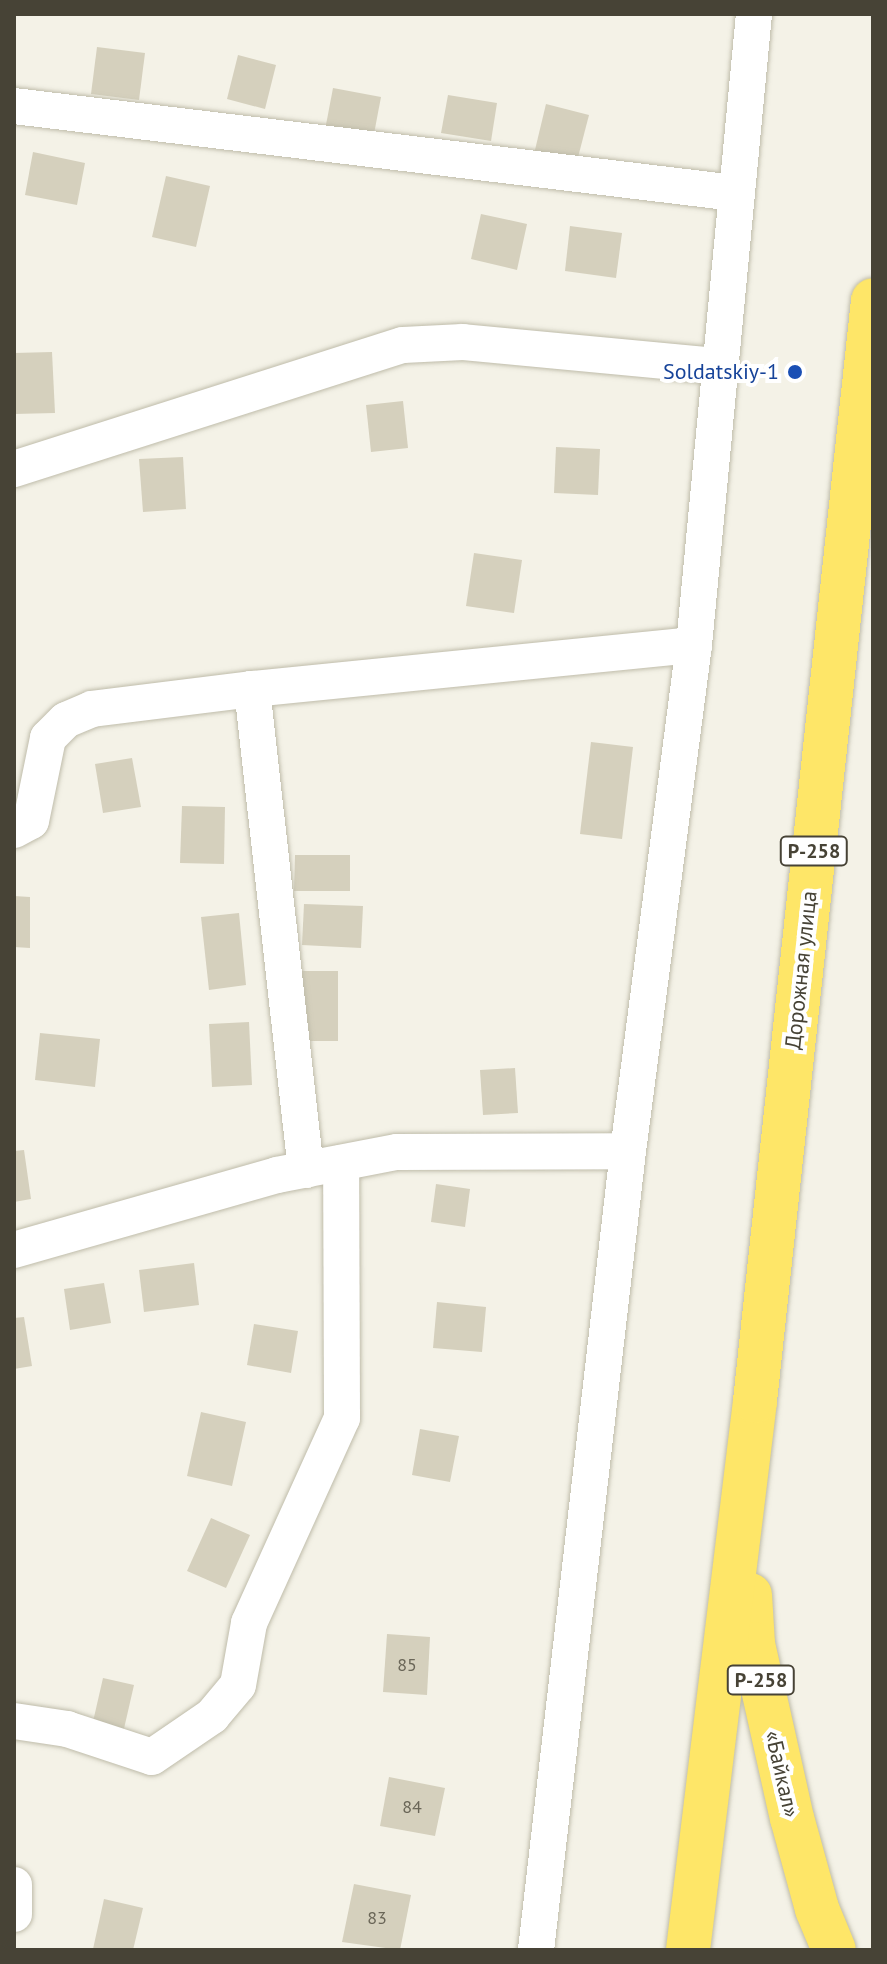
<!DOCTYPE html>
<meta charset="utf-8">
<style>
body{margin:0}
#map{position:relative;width:887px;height:1964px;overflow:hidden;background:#f4f2e7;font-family:"PT Sans",sans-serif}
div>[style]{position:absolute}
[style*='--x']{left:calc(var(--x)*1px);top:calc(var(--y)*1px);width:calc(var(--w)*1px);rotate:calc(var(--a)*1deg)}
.building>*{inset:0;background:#d5d0bd}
.roads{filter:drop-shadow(0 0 2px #bfbcaa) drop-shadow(0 0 2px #bfbcaa)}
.minor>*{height:36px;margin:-18px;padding:0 18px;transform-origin:18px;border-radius:18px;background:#fff}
.highway>*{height:44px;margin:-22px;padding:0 22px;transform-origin:22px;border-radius:22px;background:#fee668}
.dots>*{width:22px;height:22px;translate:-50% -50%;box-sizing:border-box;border:4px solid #fff;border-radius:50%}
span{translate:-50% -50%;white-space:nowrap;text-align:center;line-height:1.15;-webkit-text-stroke:8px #fff;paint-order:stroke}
.number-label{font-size:18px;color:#6a6658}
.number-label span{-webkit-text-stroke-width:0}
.shield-label span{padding:2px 6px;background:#fff;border:2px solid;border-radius:6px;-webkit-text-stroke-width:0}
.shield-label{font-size:20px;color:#474336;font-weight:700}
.transit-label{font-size:22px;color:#164399}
.right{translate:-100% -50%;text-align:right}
.street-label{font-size:22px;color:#474336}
.frame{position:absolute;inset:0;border:16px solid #474336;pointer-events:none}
</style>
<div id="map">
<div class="building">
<div style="clip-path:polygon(97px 47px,145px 53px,139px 100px,91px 94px)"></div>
<div style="clip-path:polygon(238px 55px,276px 65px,265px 109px,227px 99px)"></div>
<div style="clip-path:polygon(333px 88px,381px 97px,373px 139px,325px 130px)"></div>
<div style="clip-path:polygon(448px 95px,497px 103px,491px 141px,441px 133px)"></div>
<div style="clip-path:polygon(546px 104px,589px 115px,576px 165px,534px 154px)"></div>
<div style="clip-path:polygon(33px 152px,85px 163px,77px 205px,25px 195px)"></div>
<div style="clip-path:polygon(166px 176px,210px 186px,196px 247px,152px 237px)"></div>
<div style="clip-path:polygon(481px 214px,527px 224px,517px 270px,471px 259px)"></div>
<div style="clip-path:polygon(570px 226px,622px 233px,616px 278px,565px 271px)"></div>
<div style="clip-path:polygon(52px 352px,55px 413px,14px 414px,14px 353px)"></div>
<div style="clip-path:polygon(403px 401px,408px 448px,371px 452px,366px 405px)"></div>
<div style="clip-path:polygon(556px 447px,600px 449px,598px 495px,554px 493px)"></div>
<div style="clip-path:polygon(183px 457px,186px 509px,143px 512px,139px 459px)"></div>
<div style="clip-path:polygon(474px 553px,522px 560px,514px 613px,466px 606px)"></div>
<div style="clip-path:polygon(591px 742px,633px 747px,622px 839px,580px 834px)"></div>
<div style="clip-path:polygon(132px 758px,141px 807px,103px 813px,95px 764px)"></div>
<div style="clip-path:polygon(182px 806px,225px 807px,224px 864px,180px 863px)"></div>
<div style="clip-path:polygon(295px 855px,350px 855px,350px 891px,294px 891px)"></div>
<div style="clip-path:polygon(14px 896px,30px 897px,30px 948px,14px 947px)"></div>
<div style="clip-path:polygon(304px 904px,363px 906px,361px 948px,302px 945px)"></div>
<div style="clip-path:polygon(239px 913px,246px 985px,209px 990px,201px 917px)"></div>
<div style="clip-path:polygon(302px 971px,338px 971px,338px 1041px,302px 1041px)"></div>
<div style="clip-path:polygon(249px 1022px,252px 1085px,212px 1087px,209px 1024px)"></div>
<div style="clip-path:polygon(40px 1033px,100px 1039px,95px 1087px,35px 1080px)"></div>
<div style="clip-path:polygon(515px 1068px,518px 1113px,483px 1115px,480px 1070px)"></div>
<div style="clip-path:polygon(24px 1150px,31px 1199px,14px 1202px,14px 1151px)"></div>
<div style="clip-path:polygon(436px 1184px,470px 1189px,465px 1227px,431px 1222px)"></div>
<div style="clip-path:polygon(194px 1263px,199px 1305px,144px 1312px,139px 1270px)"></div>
<div style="clip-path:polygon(104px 1283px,111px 1323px,70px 1330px,64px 1289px)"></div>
<div style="clip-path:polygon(437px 1302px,486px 1307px,482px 1352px,433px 1348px)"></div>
<div style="clip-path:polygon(24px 1317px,32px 1366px,14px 1369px,14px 1318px)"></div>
<div style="clip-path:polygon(254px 1324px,298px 1331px,291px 1373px,247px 1365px)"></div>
<div style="clip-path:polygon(201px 1412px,246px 1422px,232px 1486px,187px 1476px)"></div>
<div style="clip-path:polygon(420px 1429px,459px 1436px,450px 1482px,412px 1475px)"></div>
<div style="clip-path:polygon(211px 1518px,250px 1535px,226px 1588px,187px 1571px)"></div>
<div style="clip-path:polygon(387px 1634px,430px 1637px,427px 1695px,383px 1692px)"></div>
<div style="clip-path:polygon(103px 1678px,134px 1685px,123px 1733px,92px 1726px)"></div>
<div style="clip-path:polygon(389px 1777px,445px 1788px,435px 1836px,380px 1826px)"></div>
<div style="clip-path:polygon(354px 1884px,411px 1895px,400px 1950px,342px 1942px)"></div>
<div style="clip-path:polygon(104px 1899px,143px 1908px,133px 1950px,93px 1949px)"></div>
</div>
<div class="roads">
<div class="minor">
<div style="--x:14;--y:106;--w:726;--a:6.88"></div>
<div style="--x:14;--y:469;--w:408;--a:-17.7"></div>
<div style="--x:403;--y:345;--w:60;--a:-2.9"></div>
<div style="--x:463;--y:342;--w:257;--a:5.4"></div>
<div style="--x:252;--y:689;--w:484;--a:83.6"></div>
<div style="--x:14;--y:830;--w:19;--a:-28"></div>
<div style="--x:31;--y:821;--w:85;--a:-78.4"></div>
<div style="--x:48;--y:738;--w:25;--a:-45"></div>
<div style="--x:66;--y:720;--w:28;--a:-23"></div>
<div style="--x:92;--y:709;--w:161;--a:-7.1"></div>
<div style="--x:252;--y:689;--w:444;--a:-5.7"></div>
<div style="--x:14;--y:1250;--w:273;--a:-15.9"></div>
<div style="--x:277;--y:1175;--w:122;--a:-10.9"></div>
<div style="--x:397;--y:1152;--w:231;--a:-0.2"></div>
<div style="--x:14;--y:1721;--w:54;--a:8.6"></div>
<div style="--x:67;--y:1729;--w:89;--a:18.2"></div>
<div style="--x:152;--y:1757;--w:73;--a:-34.3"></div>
<div style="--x:212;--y:1716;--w:40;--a:-50"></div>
<div style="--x:238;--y:1685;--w:63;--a:-79.9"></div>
<div style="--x:249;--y:1623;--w:225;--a:-65.6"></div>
<div style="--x:342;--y:1418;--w:255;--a:-90.2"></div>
<div style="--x:14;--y:1885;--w:29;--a:90"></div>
<div style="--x:536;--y:1950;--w:804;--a:-83.43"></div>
<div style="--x:628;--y:1151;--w:510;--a:-82.57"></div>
<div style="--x:694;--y:645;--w:634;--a:-84.57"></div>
</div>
<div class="highway">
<div style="--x:750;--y:1595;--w:49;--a:86.5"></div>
<div style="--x:753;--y:1644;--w:178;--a:77.4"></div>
<div style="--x:792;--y:1818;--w:94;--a:74.6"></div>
<div style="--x:817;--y:1909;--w:44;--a:67.5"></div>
<div style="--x:688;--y:1950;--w:553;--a:-83.04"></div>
<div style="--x:755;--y:1401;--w:1107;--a:-83.88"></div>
</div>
</div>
<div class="dots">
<div style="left:795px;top:372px;background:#1a4fb4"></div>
</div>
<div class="number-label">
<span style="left:407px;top:1665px">85</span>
<span style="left:412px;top:1807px">84</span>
<span style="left:377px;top:1918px">83</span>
</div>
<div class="shield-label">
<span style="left:814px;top:851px">Р-258</span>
<span style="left:761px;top:1680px">Р-258</span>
</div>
<div class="transit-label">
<span class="right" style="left:779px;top:372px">Soldatskiy-1</span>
</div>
<div class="street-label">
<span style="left:801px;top:970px;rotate:-84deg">Дорожная улица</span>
<span style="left:782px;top:1774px;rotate:77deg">«Байкал»</span>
</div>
<div class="frame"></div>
</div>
